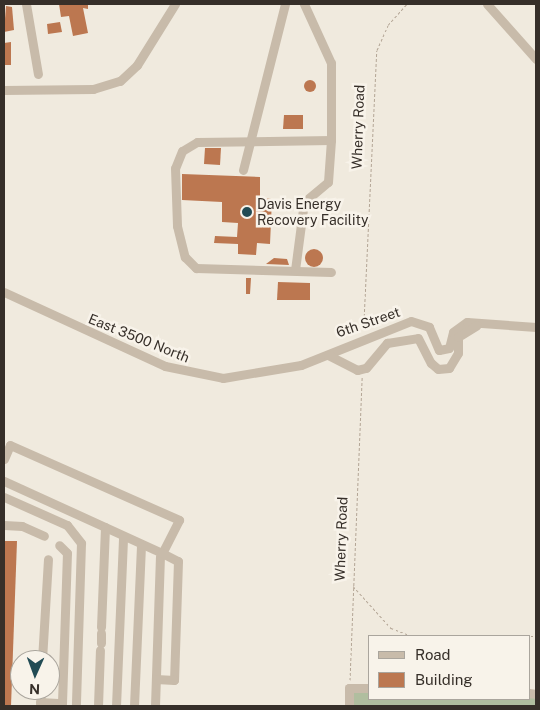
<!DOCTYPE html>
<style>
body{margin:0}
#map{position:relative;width:540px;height:710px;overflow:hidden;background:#f0eade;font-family:"Public Sans",sans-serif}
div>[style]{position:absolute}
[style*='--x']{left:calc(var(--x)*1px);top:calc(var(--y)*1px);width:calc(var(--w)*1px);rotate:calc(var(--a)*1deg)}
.green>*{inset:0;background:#b0be9f}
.building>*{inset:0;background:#bc7750}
.round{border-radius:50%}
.path>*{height:1px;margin-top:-0.5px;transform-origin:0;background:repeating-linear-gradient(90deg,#b3a595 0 2.5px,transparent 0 5px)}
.minor>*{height:9px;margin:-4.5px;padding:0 4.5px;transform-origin:4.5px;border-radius:4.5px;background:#c8bbaa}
.dots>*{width:14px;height:14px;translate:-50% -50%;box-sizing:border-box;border:2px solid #f8f3ea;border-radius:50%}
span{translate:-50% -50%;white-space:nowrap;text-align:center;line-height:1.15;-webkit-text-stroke:5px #f8f3ea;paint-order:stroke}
.street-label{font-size:14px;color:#362f29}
.poi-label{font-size:14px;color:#362f29}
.left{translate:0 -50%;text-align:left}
.frame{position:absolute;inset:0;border:5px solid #362f29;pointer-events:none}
.legend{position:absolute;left:368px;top:635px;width:162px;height:65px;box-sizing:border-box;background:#f8f3ea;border:1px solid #aaa59d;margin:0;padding:6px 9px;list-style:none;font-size:15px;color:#362f29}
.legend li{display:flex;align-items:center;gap:10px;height:25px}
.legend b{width:25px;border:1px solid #aaa59d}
.north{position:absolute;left:10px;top:650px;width:50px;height:50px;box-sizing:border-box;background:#f8f3ea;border:1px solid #aaa59d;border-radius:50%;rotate:182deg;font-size:14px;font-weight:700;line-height:20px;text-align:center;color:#362f29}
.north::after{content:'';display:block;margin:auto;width:18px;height:22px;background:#224b54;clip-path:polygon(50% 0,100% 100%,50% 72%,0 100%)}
</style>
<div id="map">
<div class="green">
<div style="clip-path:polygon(353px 690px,369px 691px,369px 699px,536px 698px,536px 706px,353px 706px)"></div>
</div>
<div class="building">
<div style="clip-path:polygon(59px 4px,88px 4px,88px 9px,83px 8px,88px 33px,73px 36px,69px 16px,61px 17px)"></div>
<div style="clip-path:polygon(6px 6px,12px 7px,14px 30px,4px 32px)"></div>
<div style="clip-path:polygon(60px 22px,62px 32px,48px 34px,47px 24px)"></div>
<div style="clip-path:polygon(11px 42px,11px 65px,4px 65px,4px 43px)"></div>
<div class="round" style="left:304px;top:80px;width:12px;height:12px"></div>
<div style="clip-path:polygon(284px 115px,303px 115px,303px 129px,283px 129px)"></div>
<div style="clip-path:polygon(205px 148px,221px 148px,220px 165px,204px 164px)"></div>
<div style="clip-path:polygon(182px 174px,260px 177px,260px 198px,272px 199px,270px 244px,257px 243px,256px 255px,238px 254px,238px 244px,214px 243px,215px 236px,237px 237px,238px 223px,222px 222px,222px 202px,182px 200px)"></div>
<div class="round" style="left:305px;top:249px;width:18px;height:18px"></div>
<div style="clip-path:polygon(274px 258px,287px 259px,289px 265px,266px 264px)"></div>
<div style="clip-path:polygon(251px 278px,250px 294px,246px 294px,246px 278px)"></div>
<div style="clip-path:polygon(278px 282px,310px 283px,310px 300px,277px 300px)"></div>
<div style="clip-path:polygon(4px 541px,17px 541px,11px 706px,4px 706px)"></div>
</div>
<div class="path">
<div style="--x:364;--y:321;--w:271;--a:-87.3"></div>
<div style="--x:377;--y:50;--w:27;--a:-66"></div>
<div style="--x:388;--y:25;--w:28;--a:-48"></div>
<div style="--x:353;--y:586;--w:57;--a:47.9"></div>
<div style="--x:391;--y:628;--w:22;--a:21"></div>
<div style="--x:486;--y:636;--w:50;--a:0"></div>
<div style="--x:350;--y:680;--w:303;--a:-87.7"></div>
</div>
<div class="minor">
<div style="--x:26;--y:4;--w:71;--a:80.3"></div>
<div style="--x:487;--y:4;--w:74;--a:48.3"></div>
<div style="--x:4;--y:90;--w:89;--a:-0.6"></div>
<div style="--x:93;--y:89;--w:28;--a:-17"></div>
<div style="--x:120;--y:81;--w:23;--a:-43"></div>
<div style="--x:137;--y:65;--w:72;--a:-58.1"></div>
<div style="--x:331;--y:140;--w:134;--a:179.1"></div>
<div style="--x:197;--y:142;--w:17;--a:149"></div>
<div style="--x:182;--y:151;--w:18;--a:112"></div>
<div style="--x:175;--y:168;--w:58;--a:88"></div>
<div style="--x:177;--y:226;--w:32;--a:76"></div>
<div style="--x:185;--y:257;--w:16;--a:45"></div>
<div style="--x:196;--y:268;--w:135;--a:1.7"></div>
<div style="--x:243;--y:170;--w:171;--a:-75.8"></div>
<div style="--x:295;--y:270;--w:69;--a:-82.5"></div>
<div style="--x:304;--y:202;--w:31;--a:-40"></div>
<div style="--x:328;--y:182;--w:42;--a:-85.9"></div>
<div style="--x:331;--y:140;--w:77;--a:-90"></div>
<div style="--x:331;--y:63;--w:65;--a:-114.6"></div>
<div style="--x:4;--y:292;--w:177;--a:24.7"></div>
<div style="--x:165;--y:366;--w:59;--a:11.7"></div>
<div style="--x:223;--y:378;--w:79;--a:-9.5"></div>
<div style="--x:301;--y:365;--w:118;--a:-21.8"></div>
<div style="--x:411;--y:321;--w:19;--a:18"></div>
<div style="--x:429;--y:327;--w:25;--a:67"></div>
<div style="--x:439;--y:350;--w:10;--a:-11"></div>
<div style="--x:449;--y:348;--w:16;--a:-76"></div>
<div style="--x:453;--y:332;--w:17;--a:-36"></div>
<div style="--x:467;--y:322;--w:69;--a:4.1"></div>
<div style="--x:328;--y:355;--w:33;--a:27"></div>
<div style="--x:357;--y:370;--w:9;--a:-13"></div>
<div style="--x:366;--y:368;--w:33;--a:-50"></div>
<div style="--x:387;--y:343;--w:31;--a:-9"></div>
<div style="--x:418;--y:338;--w:28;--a:63"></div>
<div style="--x:431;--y:363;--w:9;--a:41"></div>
<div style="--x:438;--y:369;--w:11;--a:-5"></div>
<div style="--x:449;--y:368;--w:17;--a:-59"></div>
<div style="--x:458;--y:353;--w:16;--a:-90"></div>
<div style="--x:458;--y:337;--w:22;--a:-32"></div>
<div style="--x:4;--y:459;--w:15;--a:-67"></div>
<div style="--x:10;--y:445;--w:185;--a:23.9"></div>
<div style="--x:179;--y:520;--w:37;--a:117"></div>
<div style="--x:162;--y:553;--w:174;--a:-155.5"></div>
<div style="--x:4;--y:497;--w:69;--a:24"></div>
<div style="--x:67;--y:525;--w:23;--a:52"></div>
<div style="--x:81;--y:543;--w:163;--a:91.8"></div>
<div style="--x:4;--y:525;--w:18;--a:3"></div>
<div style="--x:22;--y:526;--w:24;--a:24"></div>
<div style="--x:101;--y:627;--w:100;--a:-87.7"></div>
<div style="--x:101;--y:643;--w:10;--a:-90"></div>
<div style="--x:42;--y:660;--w:101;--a:-86.6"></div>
<div style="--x:529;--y:693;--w:7;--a:8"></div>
<div style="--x:40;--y:702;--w:22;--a:3"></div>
<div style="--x:62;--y:703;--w:150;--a:-88.1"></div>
<div style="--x:67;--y:553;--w:11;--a:-135"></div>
<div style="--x:40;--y:706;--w:16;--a:-86"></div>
<div style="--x:98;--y:706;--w:56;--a:-88"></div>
<div style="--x:116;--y:706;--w:170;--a:-87.6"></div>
<div style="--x:134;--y:706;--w:162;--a:-87.5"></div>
<div style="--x:155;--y:706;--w:149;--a:-88.1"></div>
<div style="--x:160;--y:557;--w:4;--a:-63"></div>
<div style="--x:162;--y:553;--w:18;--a:27"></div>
<div style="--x:178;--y:561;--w:119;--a:91.9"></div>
<div style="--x:174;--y:680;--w:18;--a:-177"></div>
<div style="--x:349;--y:706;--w:18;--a:-90"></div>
<div style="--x:349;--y:688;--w:20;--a:0"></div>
</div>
<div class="dots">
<div style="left:247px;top:212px;background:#224b54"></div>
</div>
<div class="street-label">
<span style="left:358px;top:127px;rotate:-88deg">Wherry Road</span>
<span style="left:368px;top:322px;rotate:-19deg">6th Street</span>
<span style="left:139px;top:338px;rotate:22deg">East 3500 North</span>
<span style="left:341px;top:539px;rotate:-88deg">Wherry Road</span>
</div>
<div class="poi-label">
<span class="left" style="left:257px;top:212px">Davis Energy<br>Recovery Facility</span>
</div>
<div class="frame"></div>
<ul class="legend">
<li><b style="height:6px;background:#c8bbaa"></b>Road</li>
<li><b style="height:14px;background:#bc7750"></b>Building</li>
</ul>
<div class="north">N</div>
</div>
